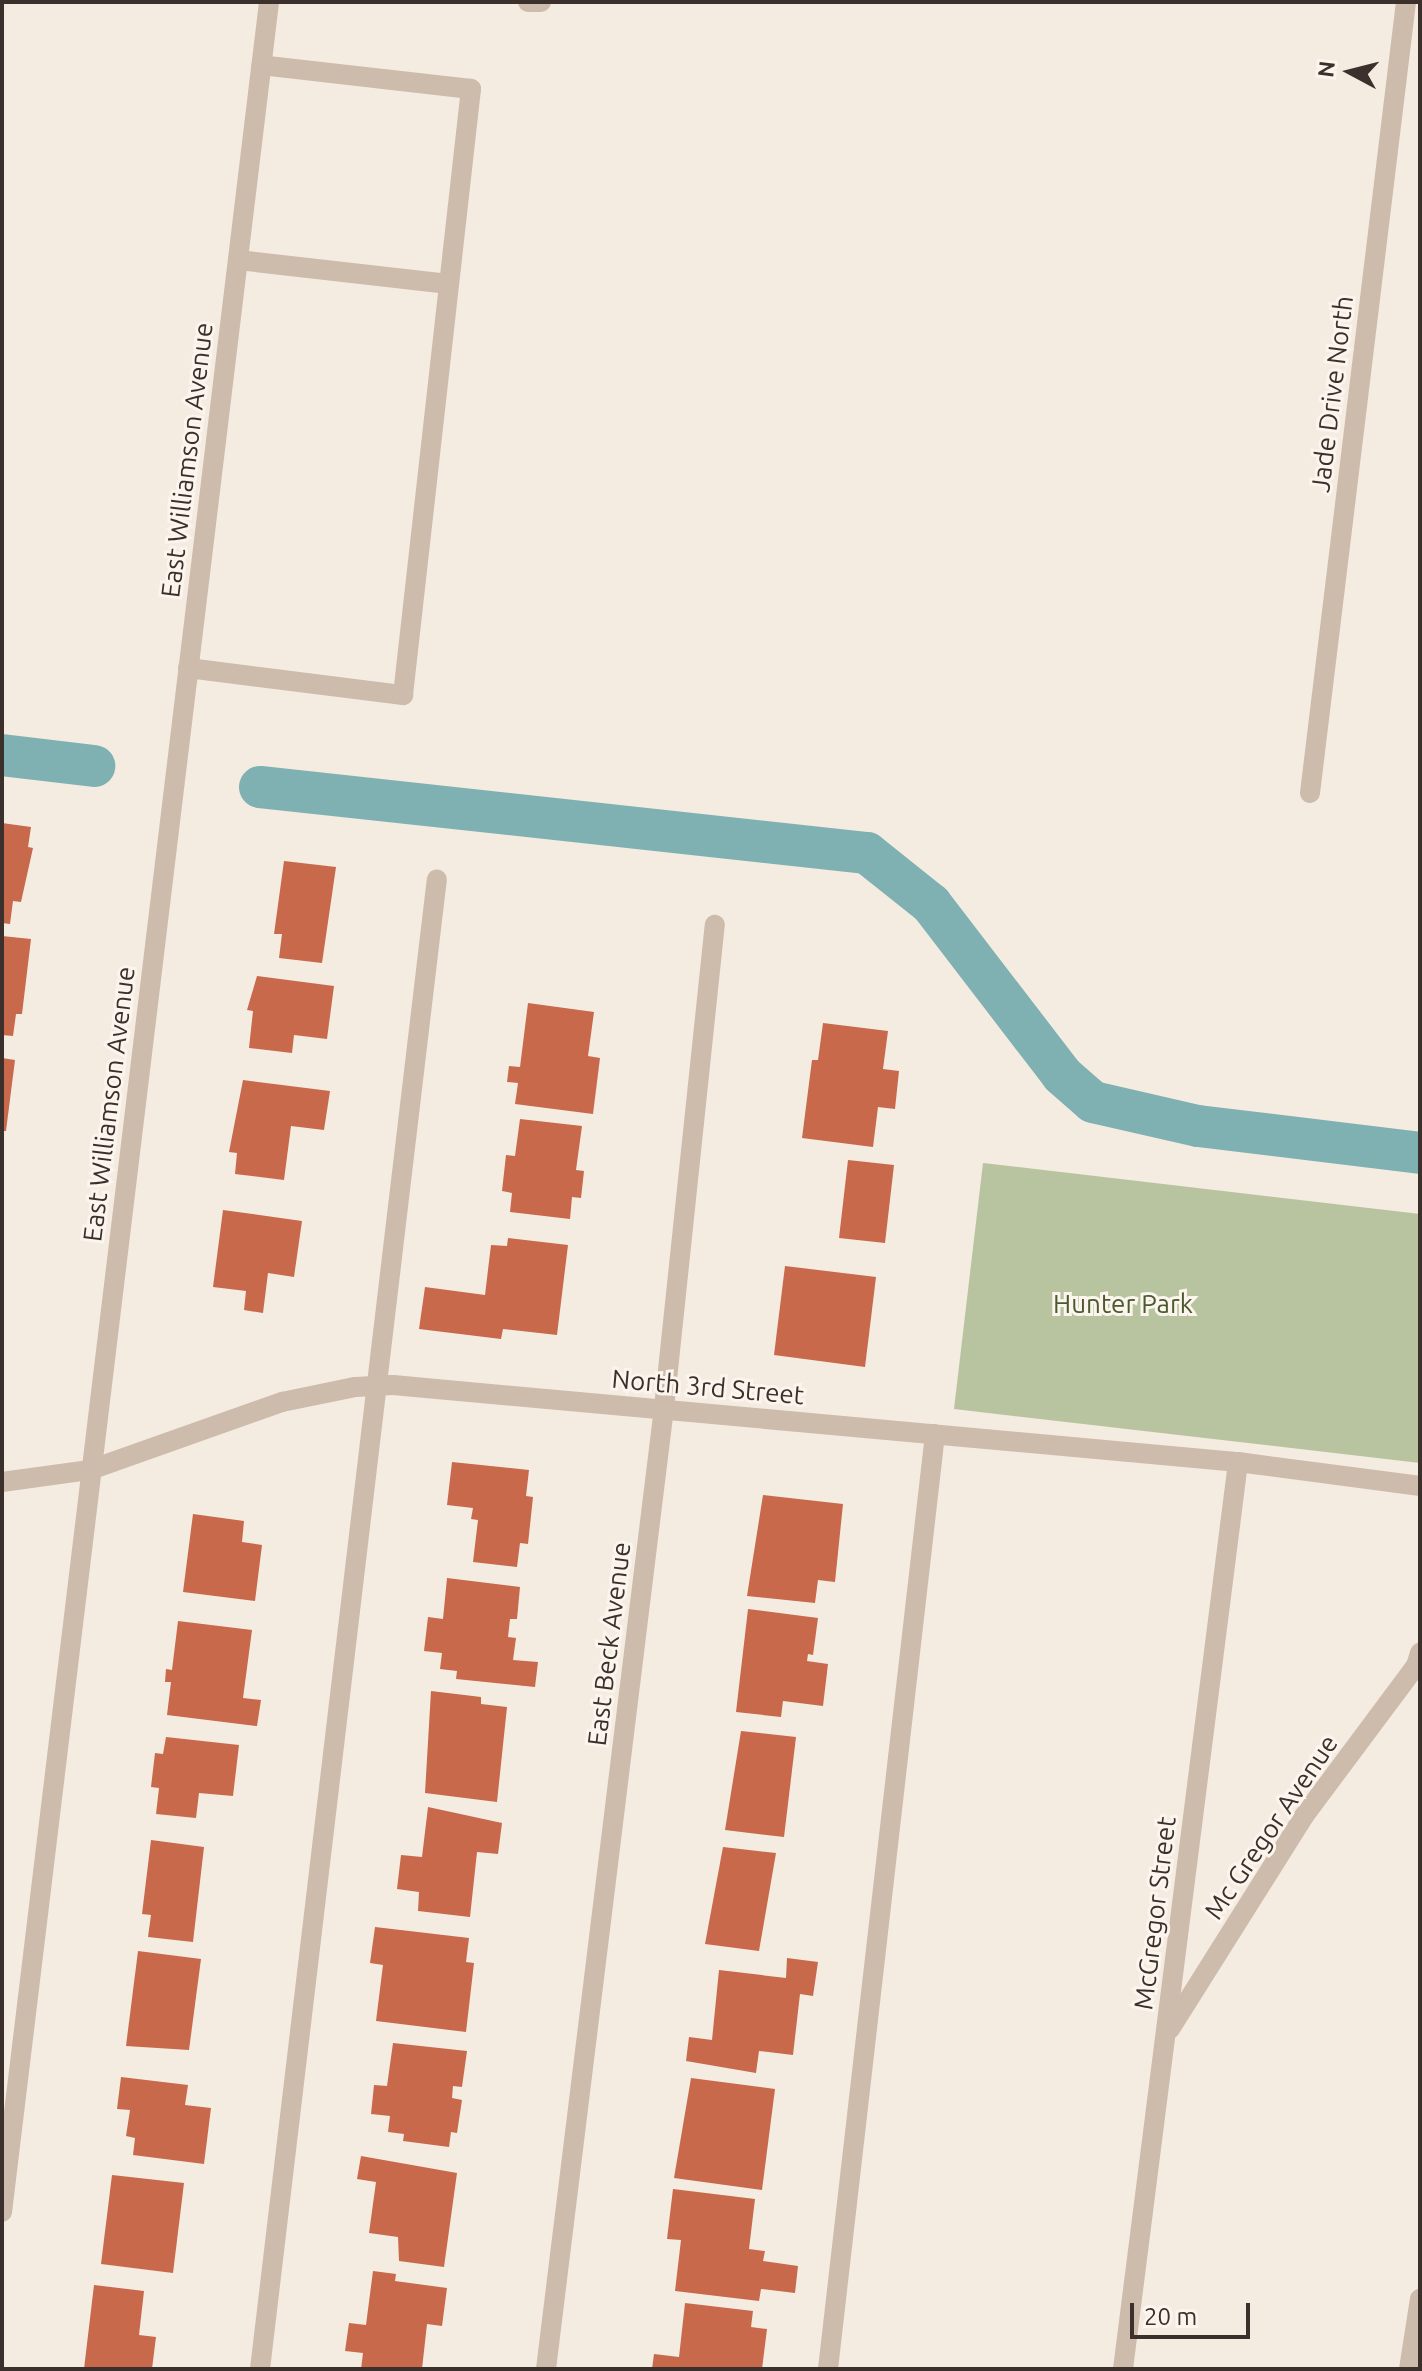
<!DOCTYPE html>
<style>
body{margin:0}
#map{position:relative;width:1422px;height:2371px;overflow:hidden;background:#f4ebe1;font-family:Ubuntu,sans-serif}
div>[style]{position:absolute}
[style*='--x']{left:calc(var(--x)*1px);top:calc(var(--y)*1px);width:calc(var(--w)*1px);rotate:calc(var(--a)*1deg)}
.green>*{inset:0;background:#b8c4a0}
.canal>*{height:42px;margin:-21px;padding:0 21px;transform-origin:21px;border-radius:21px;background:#7fb0b2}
.building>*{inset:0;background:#c8694b}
.service>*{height:20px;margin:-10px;padding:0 10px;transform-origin:10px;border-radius:10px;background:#cdbbac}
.minor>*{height:20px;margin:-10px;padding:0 10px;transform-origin:10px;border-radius:10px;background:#cdbbac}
span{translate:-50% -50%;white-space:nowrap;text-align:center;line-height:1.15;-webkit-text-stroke:6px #fbf5ee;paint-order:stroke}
.street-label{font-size:26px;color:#3b302b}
.park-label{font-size:26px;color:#4a5a2e}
.frame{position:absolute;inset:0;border:4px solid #3b302b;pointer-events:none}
.north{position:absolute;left:1310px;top:32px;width:80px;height:80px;-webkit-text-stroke:6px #fbf5ee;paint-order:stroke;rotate:277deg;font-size:22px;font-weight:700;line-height:32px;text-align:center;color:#3b302b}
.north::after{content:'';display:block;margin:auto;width:28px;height:36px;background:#3b302b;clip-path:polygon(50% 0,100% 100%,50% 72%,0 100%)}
.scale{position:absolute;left:1130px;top:2303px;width:120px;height:36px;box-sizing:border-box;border:4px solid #3b302b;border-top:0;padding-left:10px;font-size:24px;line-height:28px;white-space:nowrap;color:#3b302b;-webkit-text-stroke:6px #fbf5ee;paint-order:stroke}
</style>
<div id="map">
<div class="green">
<div style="clip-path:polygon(983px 1163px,1420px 1214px,1420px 1463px,954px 1409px)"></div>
</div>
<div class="canal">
<div style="--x:2;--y:755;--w:93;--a:6.8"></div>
<div style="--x:260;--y:787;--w:611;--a:6.21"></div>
<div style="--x:867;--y:853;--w:82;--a:38.6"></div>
<div style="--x:931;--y:904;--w:215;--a:52.5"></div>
<div style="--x:1062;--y:1075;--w:41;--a:41.1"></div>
<div style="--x:1093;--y:1102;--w:108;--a:12.9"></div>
<div style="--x:1198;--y:1126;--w:224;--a:6.9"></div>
</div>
<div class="building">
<div style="clip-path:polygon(2px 823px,31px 827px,28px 847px,33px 848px,21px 902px,13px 901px,10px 924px,2px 923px)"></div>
<div style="clip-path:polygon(284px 861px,336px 867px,322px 963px,279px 958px,282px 934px,274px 934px)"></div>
<div style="clip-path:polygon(2px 936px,31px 939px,22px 1014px,16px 1014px,13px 1036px,2px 1035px)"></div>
<div style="clip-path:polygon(257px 976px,334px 986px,327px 1039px,294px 1035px,292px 1053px,249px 1048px,253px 1011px,247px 1010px)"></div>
<div style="clip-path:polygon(528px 1003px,594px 1012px,588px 1056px,600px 1058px,593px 1114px,515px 1104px,518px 1083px,507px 1082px,509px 1066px,520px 1067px)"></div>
<div style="clip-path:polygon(823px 1023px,888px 1031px,883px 1069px,899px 1071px,895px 1109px,878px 1107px,873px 1147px,802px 1138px,812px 1060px,818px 1060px)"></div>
<div style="clip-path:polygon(2px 1058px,15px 1060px,6px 1131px,2px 1131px)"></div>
<div style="clip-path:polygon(243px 1080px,330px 1091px,324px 1130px,291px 1126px,284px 1180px,235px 1174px,237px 1153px,229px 1152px)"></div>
<div style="clip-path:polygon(520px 1119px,582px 1126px,576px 1170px,584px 1171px,581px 1198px,572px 1197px,570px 1219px,510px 1212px,512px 1193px,502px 1191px,506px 1155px,515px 1156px)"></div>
<div style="clip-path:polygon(848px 1160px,894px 1165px,885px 1243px,839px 1238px)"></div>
<div style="clip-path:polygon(223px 1210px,302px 1221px,294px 1277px,268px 1273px,263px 1313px,244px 1310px,246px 1291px,213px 1287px)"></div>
<div style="clip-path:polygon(508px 1238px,568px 1245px,557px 1335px,503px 1329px,501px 1339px,419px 1329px,425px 1287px,485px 1295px,491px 1245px,507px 1246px)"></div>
<div style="clip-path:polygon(785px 1266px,876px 1277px,865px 1367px,774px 1355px)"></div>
<div style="clip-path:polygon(452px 1462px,529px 1470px,526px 1496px,533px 1497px,528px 1544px,520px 1543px,517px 1567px,473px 1562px,478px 1520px,471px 1519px,473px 1508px,447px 1505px)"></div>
<div style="clip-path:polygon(763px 1495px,843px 1504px,835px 1582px,818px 1580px,815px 1603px,747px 1596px)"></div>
<div style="clip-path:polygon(193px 1514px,244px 1521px,242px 1542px,262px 1545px,255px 1601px,183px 1592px)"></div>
<div style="clip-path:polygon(447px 1578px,520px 1587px,517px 1619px,510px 1619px,508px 1637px,516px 1638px,513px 1660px,538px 1662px,535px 1687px,456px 1679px,457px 1671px,440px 1669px,442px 1653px,424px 1651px,428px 1617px,443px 1619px)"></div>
<div style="clip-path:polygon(748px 1609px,818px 1618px,813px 1655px,808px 1654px,807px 1661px,828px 1664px,823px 1706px,783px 1701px,781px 1717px,736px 1712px)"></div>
<div style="clip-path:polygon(178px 1621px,252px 1630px,243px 1698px,261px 1700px,257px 1726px,167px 1715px,171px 1682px,165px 1682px,166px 1669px,172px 1670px)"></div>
<div style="clip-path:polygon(431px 1691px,481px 1697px,481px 1704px,507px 1707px,497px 1802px,425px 1793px)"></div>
<div style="clip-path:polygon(741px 1731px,796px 1737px,784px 1837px,725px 1830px)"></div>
<div style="clip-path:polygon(166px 1737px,239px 1745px,233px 1796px,199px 1793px,196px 1818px,156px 1814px,159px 1788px,151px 1787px,155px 1753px,163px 1754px)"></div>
<div style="clip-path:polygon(428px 1807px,502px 1823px,498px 1854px,477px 1852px,470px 1917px,418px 1911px,419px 1892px,397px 1889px,401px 1855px,422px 1857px)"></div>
<div style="clip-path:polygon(151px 1840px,204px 1847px,193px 1942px,148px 1937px,151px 1915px,142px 1914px)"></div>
<div style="clip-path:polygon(723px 1847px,776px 1853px,759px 1951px,705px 1944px)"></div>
<div style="clip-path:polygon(375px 1927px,469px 1938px,466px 1962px,474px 1963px,466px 2032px,376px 2021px,383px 1965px,370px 1963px)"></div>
<div style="clip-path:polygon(138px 1951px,201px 1959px,189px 2050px,126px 2046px)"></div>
<div style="clip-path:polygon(787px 1958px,818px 1962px,813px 1996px,800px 1994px,793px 2055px,759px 2051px,756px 2073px,686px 2061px,689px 2037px,712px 2040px,719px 1970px,786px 1978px)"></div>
<div style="clip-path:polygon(393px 2043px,467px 2051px,462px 2087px,453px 2086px,452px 2098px,462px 2100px,457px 2133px,451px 2132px,449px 2147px,403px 2141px,404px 2134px,388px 2132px,390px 2116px,371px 2114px,374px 2085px,387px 2086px)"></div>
<div style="clip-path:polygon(121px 2077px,188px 2085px,185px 2105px,211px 2108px,204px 2164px,133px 2155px,135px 2138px,126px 2136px,130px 2110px,117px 2109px)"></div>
<div style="clip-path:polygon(691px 2078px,775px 2089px,762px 2190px,674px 2178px)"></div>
<div style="clip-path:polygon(361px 2156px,457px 2173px,444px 2267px,399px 2261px,398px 2237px,369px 2233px,376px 2182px,357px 2179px)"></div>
<div style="clip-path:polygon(112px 2175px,184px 2183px,173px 2273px,101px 2264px)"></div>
<div style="clip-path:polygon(673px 2189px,755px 2199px,749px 2249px,765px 2251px,763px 2261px,798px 2266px,795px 2293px,761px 2289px,759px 2301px,675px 2291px,681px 2240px,667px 2239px)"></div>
<div style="clip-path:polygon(373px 2271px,396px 2274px,395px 2281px,447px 2288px,442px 2326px,427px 2324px,422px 2369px,361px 2369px,363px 2353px,345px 2351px,349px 2323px,366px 2325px)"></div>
<div style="clip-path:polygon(94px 2285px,144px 2291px,139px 2335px,156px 2337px,152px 2369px,84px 2369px)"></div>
<div style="clip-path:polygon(685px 2303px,753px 2311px,751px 2327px,767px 2329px,762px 2369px,652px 2369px,654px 2354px,679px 2357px)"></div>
</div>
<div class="service">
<div style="--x:528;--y:2;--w:13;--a:0"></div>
<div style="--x:238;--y:260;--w:212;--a:6.5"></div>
<div style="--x:188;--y:668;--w:217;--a:7.2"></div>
<div style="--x:403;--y:695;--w:610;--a:-83.6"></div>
<div style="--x:471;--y:89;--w:211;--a:-173.5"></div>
<div style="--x:260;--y:2369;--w:1500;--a:-83.23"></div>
<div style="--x:828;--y:2369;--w:941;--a:-83.47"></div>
<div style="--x:1409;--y:2369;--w:71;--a:-81.1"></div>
</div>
<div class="minor">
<div style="--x:1310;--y:793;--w:797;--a:-83.08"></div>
<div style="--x:2;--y:1482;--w:89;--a:-7.8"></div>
<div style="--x:90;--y:1470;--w:204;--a:-19.5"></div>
<div style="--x:282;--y:1402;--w:75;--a:-11.6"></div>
<div style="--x:355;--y:1387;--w:38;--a:-3"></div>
<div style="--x:393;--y:1385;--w:849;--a:5.21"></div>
<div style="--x:1238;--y:1462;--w:184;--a:7.5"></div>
<div style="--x:1170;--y:2029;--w:252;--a:-57.8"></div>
<div style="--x:1304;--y:1816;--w:187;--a:-53.3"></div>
<div style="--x:1416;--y:1666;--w:14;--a:-73"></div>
<div style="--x:2;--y:2212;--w:2226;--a:-83.11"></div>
<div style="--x:546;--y:2369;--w:968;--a:-83"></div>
<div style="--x:664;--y:1408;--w:486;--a:-84"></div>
<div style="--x:1123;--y:2369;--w:914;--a:-82.77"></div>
</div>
<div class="street-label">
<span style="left:1332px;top:394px;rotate:-83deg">Jade Drive North</span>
<span style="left:187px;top:460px;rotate:-83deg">East Williamson Avenue</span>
<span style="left:109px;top:1104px;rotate:-83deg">East Williamson Avenue</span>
<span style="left:708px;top:1387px;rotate:5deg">North 3rd Street</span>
<span style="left:609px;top:1644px;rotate:-83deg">East Beck Avenue</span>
<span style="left:1271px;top:1827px;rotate:-56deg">Mc Gregor Avenue</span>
<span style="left:1155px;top:1913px;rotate:-83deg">McGregor Street</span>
</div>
<div class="park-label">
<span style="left:1123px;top:1304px">Hunter Park</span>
</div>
<div class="frame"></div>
<div class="north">N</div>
<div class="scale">20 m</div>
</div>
